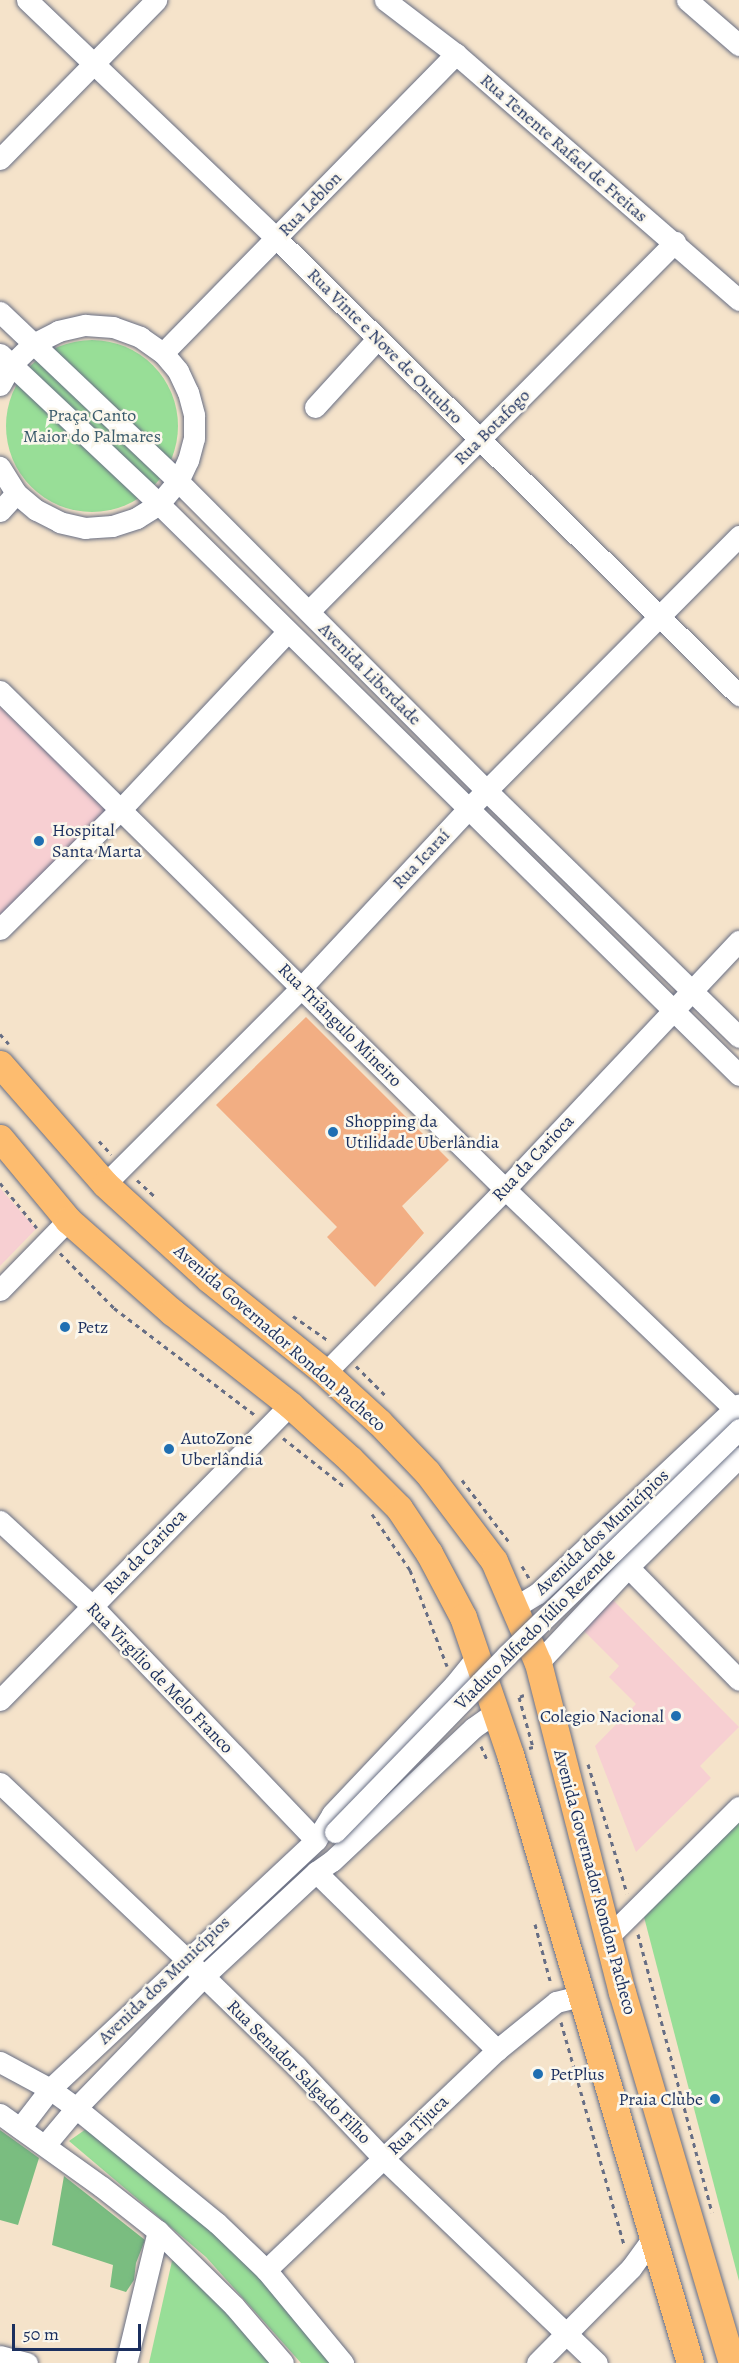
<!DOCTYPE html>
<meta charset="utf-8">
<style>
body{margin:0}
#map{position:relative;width:739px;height:2363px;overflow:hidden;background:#f5e3ca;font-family:Alegreya,serif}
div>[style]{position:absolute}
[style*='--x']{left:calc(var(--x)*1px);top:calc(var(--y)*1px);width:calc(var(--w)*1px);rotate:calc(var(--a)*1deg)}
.built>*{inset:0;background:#f7cfd2}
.green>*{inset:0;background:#98de97}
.round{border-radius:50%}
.forest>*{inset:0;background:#7abd80}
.building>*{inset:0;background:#f2ae83}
.path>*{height:3px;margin-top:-1.5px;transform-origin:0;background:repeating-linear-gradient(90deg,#676e84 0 4.5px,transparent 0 9px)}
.roads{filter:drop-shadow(0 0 2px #676e84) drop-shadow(0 0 2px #676e84)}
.minor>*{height:21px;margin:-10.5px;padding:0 10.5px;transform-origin:10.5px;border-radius:10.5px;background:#fff}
.major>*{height:27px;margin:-13.5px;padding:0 13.5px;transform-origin:13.5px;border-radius:13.5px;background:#fdbc6f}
.bridges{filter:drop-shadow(0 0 2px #676e84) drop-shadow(0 0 2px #676e84)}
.minor-bridge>*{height:21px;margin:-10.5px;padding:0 10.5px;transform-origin:10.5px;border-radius:10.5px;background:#fff}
.dots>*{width:16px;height:16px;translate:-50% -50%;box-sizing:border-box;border:3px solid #fbf7ec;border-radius:50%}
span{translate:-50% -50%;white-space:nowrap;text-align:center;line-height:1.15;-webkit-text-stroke:5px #fbf7ec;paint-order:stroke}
.street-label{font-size:18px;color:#1b2f5e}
.park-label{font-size:18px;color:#3a5b6c}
.poi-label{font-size:18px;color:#1b2f5e}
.left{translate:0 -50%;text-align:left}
.right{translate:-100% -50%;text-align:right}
.scale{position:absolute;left:12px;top:2324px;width:129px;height:27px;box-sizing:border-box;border:3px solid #1b2f5e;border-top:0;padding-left:8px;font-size:18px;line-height:21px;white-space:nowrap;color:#1b2f5e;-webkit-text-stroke:4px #fbf7ec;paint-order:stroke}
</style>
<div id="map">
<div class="built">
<div style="clip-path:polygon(0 707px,108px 810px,0 918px)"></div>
<div style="clip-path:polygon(0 1188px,36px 1229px,0 1266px)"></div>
<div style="clip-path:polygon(612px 1599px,739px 1727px,700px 1766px,711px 1778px,636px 1852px,595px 1746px,636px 1704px,609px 1677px,619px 1666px,582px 1629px)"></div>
</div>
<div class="green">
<div class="round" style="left:6px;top:340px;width:172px;height:172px"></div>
<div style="clip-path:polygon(739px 1819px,739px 2281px,644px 1917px)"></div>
<div style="clip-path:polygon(86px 2129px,163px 2186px,246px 2263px,335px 2363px,301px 2363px,206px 2257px,69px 2141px)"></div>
<div style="clip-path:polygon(177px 2260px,273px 2363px,149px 2363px,172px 2261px)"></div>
</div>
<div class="forest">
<div style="clip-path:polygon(0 2130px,39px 2158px,18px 2225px,0 2220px)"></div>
<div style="clip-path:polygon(64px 2176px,145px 2240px,136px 2263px,134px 2280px,126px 2292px,110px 2287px,113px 2265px,52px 2245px)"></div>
</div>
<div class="building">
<div style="clip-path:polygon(306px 1017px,449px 1160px,402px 1206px,424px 1233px,375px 1287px,327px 1237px,337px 1227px,216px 1105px)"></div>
</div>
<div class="path">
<div style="--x:0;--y:1034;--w:13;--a:48"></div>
<div style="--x:99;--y:1141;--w:18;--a:47"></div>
<div style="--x:137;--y:1180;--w:23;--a:43"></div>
<div style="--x:0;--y:1183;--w:58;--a:50.6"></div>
<div style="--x:60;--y:1253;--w:77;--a:45.5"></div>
<div style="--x:114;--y:1308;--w:177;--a:37.2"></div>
<div style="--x:293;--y:1316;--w:44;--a:34.8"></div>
<div style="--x:356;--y:1366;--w:44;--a:45"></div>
<div style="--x:283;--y:1438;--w:80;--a:38.4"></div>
<div style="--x:462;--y:1480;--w:78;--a:52.8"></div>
<div style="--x:372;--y:1514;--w:68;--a:55.8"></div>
<div style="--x:410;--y:1570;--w:103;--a:68.9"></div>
<div style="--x:522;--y:1566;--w:14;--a:60"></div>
<div style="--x:524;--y:1695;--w:5;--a:158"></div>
<div style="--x:519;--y:1697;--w:52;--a:74.4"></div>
<div style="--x:533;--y:1747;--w:4;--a:166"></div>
<div style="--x:481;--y:1746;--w:17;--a:66"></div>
<div style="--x:588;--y:1764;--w:135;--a:73.2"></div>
<div style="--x:535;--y:1924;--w:62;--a:75.1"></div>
<div style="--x:638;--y:1934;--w:288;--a:75.1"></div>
<div style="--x:561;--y:2022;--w:231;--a:74.2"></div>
</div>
<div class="roads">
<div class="minor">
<div style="--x:27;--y:0;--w:344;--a:43.7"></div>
<div style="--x:276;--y:238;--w:651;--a:44.63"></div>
<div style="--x:385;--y:0;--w:89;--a:37.3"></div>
<div style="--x:456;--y:54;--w:375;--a:41"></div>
<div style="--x:687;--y:0;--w:69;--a:40.9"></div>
<div style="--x:0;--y:159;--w:223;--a:-45.5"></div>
<div style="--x:0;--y:312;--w:245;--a:43.5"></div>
<div style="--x:178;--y:481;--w:438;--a:45.1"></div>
<div style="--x:487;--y:791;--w:352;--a:44.3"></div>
<div style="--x:163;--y:353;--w:419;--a:-45.6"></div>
<div style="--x:0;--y:354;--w:219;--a:43.3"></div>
<div style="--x:159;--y:504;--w:814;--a:44.55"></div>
<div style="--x:0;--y:385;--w:23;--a:-61"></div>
<div style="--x:11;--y:365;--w:30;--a:-44"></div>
<div style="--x:33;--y:344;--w:28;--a:-27"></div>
<div style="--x:58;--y:331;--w:28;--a:-13"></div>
<div style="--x:85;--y:325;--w:28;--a:4"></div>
<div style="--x:113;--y:327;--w:29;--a:20"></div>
<div style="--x:140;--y:337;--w:28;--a:35"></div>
<div style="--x:163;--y:353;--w:23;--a:50"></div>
<div style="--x:178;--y:371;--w:23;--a:65"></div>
<div style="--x:188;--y:392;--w:24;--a:75"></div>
<div style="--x:194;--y:415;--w:23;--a:90"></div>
<div style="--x:194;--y:438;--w:23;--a:105"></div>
<div style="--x:188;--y:460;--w:23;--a:115"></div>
<div style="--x:178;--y:481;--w:30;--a:130"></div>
<div style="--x:159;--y:504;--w:26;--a:148"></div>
<div style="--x:137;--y:518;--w:26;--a:162"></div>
<div style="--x:112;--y:526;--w:27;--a:176"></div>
<div style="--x:85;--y:528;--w:26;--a:-167"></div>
<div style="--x:60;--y:522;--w:27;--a:-153"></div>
<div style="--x:36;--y:510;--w:26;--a:-140"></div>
<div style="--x:16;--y:493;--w:31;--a:-122"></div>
<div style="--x:315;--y:407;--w:92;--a:-47.6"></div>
<div style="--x:0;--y:511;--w:24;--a:-48"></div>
<div style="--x:309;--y:611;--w:520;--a:-45.23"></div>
<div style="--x:0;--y:691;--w:709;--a:44.6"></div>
<div style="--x:505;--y:1189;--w:316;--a:43.8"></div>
<div style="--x:0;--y:929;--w:172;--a:-44.8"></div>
<div style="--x:122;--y:808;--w:241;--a:-46.8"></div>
<div style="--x:105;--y:1184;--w:279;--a:-45"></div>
<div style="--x:302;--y:987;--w:243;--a:-47"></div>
<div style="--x:468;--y:809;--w:385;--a:-45.2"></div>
<div style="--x:0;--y:1290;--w:98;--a:-45.8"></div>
<div style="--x:325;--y:1373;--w:257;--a:-45.6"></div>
<div style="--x:505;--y:1189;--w:341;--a:-46.7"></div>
<div style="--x:0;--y:1521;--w:125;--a:42.7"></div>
<div style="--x:92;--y:1606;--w:324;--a:46.3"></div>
<div style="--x:628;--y:1567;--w:158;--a:45.5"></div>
<div style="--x:515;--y:1607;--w:26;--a:-31"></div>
<div style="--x:537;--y:1594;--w:277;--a:-43.2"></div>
<div style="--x:538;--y:1663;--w:132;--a:-46.8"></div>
<div style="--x:628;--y:1567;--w:156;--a:-44.7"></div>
<div style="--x:0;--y:1700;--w:414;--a:-45.5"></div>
<div style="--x:0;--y:1783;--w:256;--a:43.4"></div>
<div style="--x:186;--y:1959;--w:153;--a:44.2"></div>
<div style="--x:296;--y:2066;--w:128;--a:46.6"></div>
<div style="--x:384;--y:2159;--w:295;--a:43.8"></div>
<div style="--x:316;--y:1872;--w:254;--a:44.5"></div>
<div style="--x:607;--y:1938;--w:186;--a:-44.8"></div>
<div style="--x:0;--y:2062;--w:57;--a:28.4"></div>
<div style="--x:50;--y:2089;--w:32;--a:36"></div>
<div style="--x:76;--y:2108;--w:182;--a:39.2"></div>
<div style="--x:217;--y:2223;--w:68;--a:43.8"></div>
<div style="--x:266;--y:2270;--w:121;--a:50.4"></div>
<div style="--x:0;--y:2114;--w:125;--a:35.6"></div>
<div style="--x:102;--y:2187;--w:71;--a:38.2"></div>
<div style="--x:158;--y:2231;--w:107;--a:44.6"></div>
<div style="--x:234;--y:2306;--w:75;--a:49.3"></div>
<div style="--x:20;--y:2128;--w:49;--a:-52.4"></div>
<div style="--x:50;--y:2089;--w:364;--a:-43.1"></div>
<div style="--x:316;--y:1840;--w:31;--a:-58"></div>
<div style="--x:332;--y:1814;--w:178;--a:-46.6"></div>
<div style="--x:454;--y:1685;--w:36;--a:-51"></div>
<div style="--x:45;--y:2145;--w:48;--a:-50"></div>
<div style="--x:76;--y:2108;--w:184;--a:-45.9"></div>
<div style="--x:204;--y:1976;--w:153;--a:-42.9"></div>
<div style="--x:316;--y:1872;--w:19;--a:-35"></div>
<div style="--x:332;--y:1861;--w:194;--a:-43.3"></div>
<div style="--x:473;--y:1728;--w:28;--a:-35"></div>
<div style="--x:266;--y:2270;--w:319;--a:-43.6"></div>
<div style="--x:497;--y:2050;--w:76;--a:-39.1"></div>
<div style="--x:556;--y:2002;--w:25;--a:-14"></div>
<div style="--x:0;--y:2356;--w:28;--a:15"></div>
<div style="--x:126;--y:2363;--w:136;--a:-76.4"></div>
<div style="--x:537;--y:2363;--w:134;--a:-45.3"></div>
<div style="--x:631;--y:2268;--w:39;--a:-54"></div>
</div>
<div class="major">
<div style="--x:0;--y:1064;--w:159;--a:48.8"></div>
<div style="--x:105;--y:1184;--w:141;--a:42.4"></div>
<div style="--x:209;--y:1279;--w:145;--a:38.8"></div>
<div style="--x:322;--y:1370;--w:77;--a:42.4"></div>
<div style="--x:379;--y:1422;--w:69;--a:46.2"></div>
<div style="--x:427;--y:1472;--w:111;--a:53"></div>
<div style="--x:494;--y:1561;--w:111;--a:66.7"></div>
<div style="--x:538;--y:1663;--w:340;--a:75.7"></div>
<div style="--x:622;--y:1992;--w:387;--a:73.5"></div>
<div style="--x:0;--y:1138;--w:107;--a:50.3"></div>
<div style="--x:68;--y:1220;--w:139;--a:41.5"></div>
<div style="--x:172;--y:1312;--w:150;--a:38.2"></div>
<div style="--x:290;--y:1405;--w:81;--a:42"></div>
<div style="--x:350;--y:1459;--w:69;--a:45"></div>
<div style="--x:399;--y:1508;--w:54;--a:56.3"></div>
<div style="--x:429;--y:1553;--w:72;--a:62"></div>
<div style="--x:463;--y:1617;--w:145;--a:71.1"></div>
<div style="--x:510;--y:1754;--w:635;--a:73.53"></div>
</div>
</div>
<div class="bridges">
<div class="minor-bridge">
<div style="--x:335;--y:1832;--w:247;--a:-45.8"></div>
<div style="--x:507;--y:1655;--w:324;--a:-44.2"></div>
</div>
</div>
<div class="dots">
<div style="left:39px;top:841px;background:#1f6fb2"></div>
<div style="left:333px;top:1132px;background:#1f6fb2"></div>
<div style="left:65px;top:1327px;background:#1f6fb2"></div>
<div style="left:169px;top:1449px;background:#1f6fb2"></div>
<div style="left:676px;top:1716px;background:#1f6fb2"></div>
<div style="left:538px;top:2074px;background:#1f6fb2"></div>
<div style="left:715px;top:2099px;background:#1f6fb2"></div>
</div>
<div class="street-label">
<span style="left:564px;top:148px;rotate:41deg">Rua Tenente Rafael de Freitas</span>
<span style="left:310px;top:204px;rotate:-46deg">Rua Leblon</span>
<span style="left:385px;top:346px;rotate:45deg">Rua Vinte e Nove de Outubro</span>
<span style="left:492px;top:427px;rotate:-45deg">Rua Botafogo</span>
<span style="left:370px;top:674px;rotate:45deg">Avenida Liberdade</span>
<span style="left:421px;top:859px;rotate:-47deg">Rua Icaraí</span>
<span style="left:340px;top:1025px;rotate:45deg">Rua Triângulo Mineiro</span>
<span style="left:533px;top:1158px;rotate:-47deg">Rua da Carioca</span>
<span style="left:280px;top:1338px;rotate:41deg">Avenida Governador Rondon Pacheco</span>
<span style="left:602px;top:1532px;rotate:-43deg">Avenida dos Municípios</span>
<span style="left:145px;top:1552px;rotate:-46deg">Rua da Carioca</span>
<span style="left:535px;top:1629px;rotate:-45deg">Viaduto Alfredo Júlio Rezende</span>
<span style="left:160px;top:1678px;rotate:46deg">Rua Virgílio de Melo Franco</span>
<span style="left:595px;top:1882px;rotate:75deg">Avenida Governador Rondon Pacheco</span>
<span style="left:164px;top:1980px;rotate:-44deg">Avenida dos Municípios</span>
<span style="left:299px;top:2072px;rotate:45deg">Rua Senador Salgado Filho</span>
<span style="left:418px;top:2125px;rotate:-44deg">Rua Tijuca</span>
</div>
<div class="park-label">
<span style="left:92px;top:426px">Praça Canto<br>Maior do Palmares</span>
</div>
<div class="poi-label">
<span class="left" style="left:52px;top:841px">Hospital<br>Santa Marta</span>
<span class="left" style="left:345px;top:1132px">Shopping da<br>Utilidade Uberlândia</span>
<span class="left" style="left:77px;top:1327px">Petz</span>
<span class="left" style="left:181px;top:1449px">AutoZone<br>Uberlândia</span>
<span class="right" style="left:664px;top:1716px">Colegio Nacional</span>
<span class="left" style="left:550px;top:2074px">PetPlus</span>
<span class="right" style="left:703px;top:2099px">Praia Clube</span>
</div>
<div class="scale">50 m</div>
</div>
